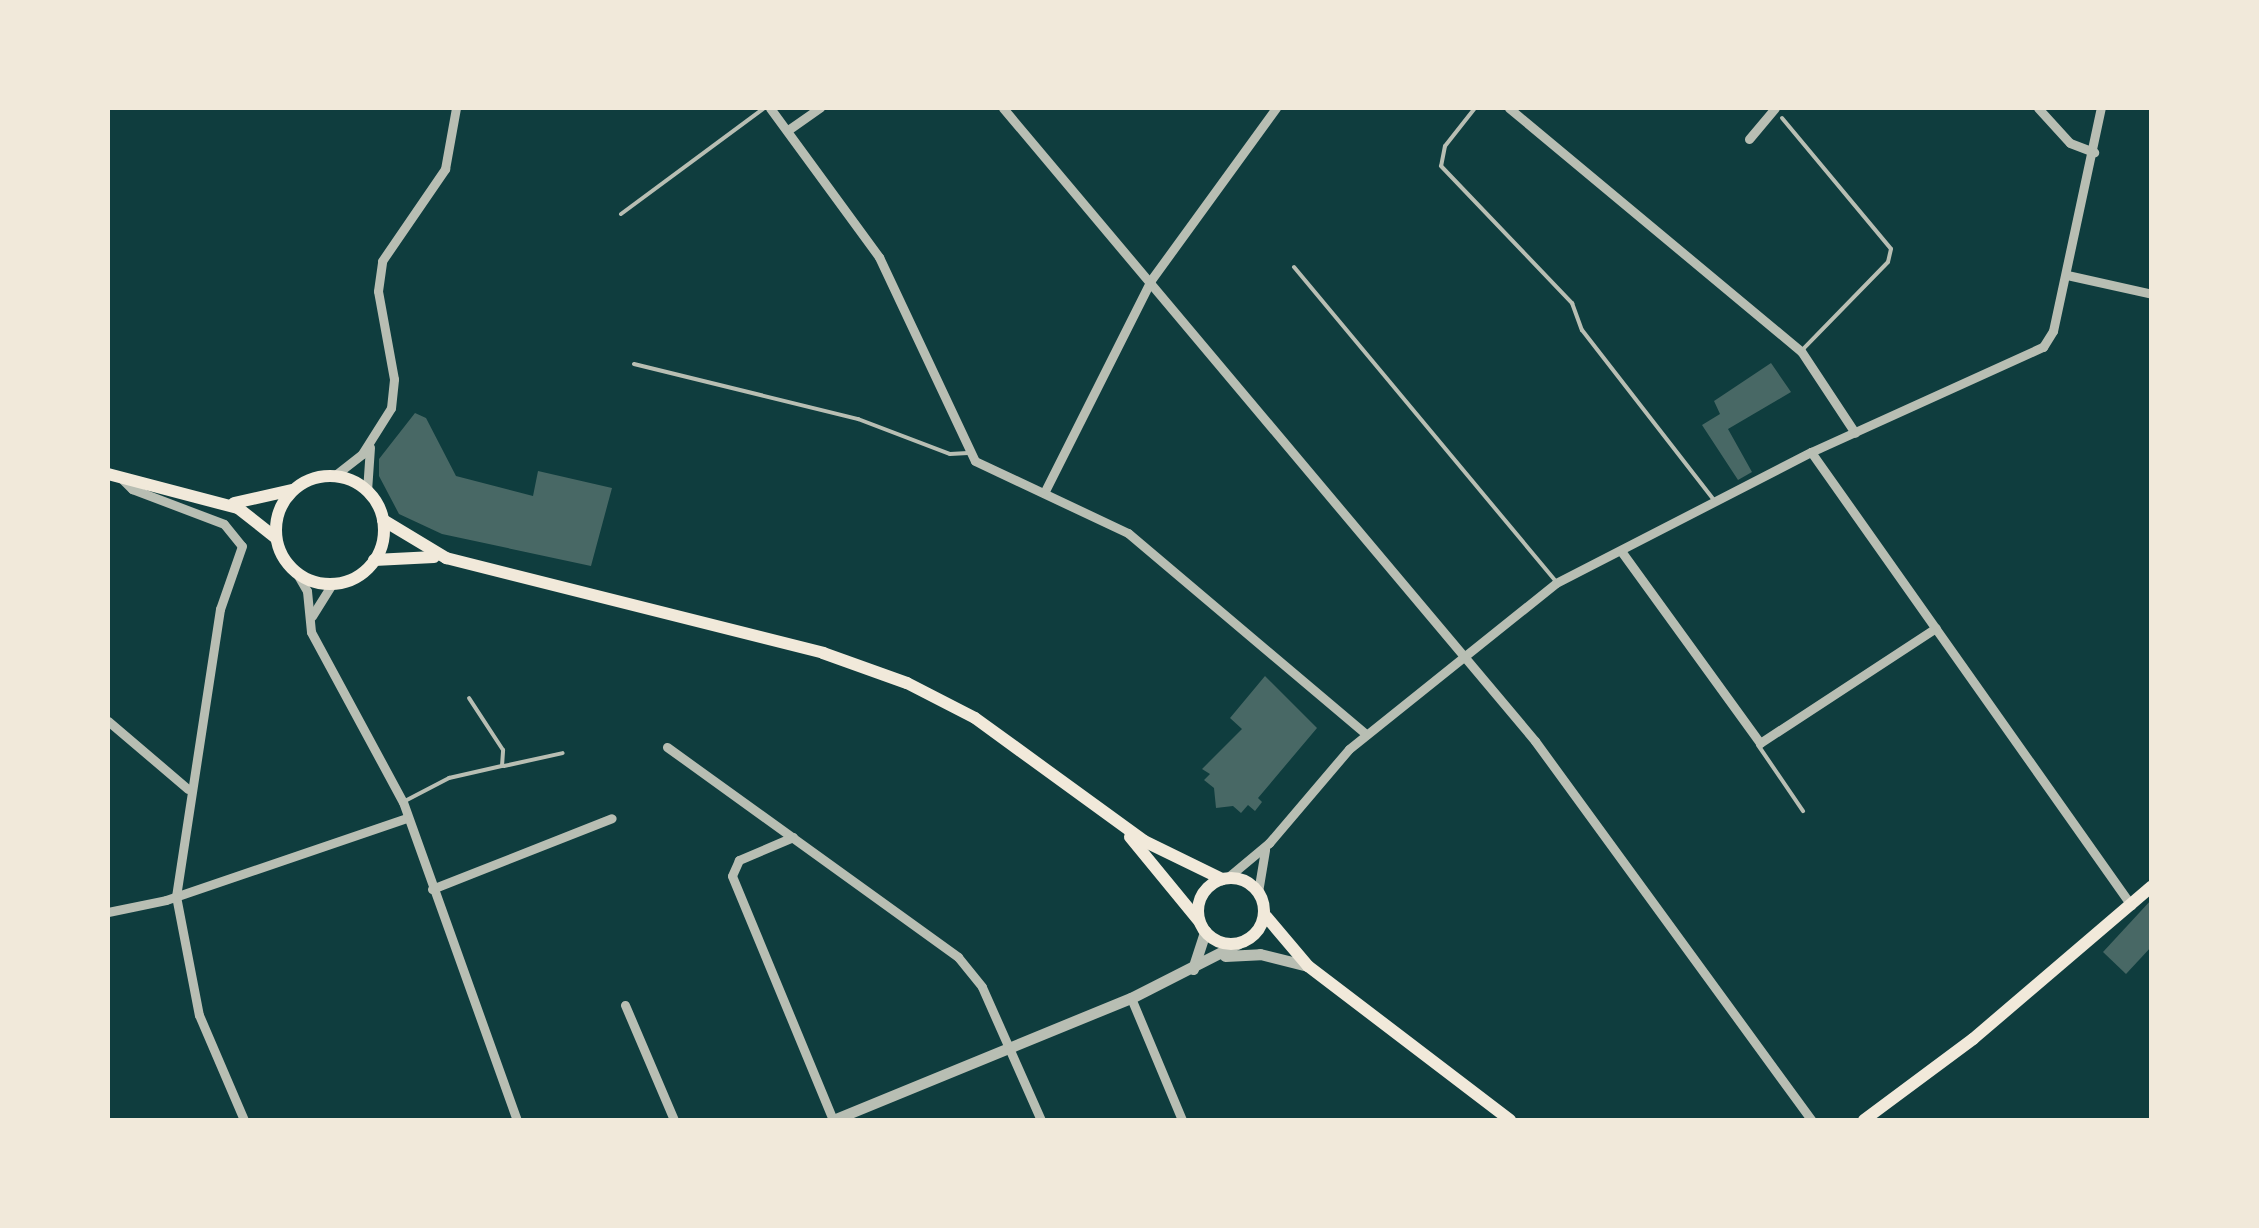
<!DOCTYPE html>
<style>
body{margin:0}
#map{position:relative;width:2259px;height:1228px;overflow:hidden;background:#0f3d3e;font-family:Poppins,sans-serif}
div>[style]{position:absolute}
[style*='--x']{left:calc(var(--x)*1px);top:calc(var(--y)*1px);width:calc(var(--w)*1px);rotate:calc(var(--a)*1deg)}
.building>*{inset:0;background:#486865}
.service>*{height:4px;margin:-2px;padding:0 2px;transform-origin:2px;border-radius:2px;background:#b8beb3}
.minor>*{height:9px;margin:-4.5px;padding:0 4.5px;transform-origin:4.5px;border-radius:4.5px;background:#b8beb3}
.tertiary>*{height:11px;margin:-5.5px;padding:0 5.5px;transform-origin:5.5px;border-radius:5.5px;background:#b8beb3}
.secondary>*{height:12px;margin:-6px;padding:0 6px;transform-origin:6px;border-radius:6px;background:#f1e9da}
.secondary>.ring{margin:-6px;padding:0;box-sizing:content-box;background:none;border:12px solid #f1e9da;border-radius:50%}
span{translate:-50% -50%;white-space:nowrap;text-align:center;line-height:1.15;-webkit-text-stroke:9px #f1e9da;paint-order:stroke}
.frame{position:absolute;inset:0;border:110px solid #f1e9da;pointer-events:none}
</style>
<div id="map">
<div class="building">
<div style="clip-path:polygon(1771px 363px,1791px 392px,1728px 429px,1752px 472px,1738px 480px,1702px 425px,1720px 414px,1714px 401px)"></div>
<div style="clip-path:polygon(415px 413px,426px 418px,456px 476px,533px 496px,538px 471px,612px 488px,591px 566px,442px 534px,399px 514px,379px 476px,379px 459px)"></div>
<div style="clip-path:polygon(1265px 676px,1317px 728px,1258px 798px,1262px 802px,1255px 811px,1248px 805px,1241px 813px,1233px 806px,1216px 808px,1214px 788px,1204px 780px,1210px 774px,1202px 769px,1242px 729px,1230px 718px)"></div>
<div style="clip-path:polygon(2152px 899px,2152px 946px,2126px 974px,2103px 952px)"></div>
</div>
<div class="service">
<div style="--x:1475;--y:108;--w:48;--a:128.3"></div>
<div style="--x:1445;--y:146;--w:20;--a:101"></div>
<div style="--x:1441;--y:166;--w:190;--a:46.3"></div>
<div style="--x:1572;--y:303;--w:29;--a:70"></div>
<div style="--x:1582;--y:330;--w:214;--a:52.2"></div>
<div style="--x:1782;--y:118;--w:170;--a:50.2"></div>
<div style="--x:1891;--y:249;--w:13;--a:103"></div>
<div style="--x:1888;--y:262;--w:122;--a:134.3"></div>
<div style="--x:621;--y:214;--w:178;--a:-36.5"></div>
<div style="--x:1294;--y:267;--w:410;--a:50.2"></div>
<div style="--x:634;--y:364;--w:231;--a:13.8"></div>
<div style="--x:858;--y:419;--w:98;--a:20.8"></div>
<div style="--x:950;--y:454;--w:18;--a:-3"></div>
<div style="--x:1758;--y:745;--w:80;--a:55.7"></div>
<div style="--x:504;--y:766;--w:60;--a:-12.4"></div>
<div style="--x:403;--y:802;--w:52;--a:-27.6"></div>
<div style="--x:449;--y:778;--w:54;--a:-12.8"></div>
<div style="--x:502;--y:766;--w:16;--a:-86"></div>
<div style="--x:503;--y:750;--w:62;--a:-123.2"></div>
</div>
<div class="minor">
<div style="--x:770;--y:108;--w:185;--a:53.8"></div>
<div style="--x:879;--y:257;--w:225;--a:64.8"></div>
<div style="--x:975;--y:461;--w:169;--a:25.2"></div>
<div style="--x:1128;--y:533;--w:312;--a:40.2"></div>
<div style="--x:1003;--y:108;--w:827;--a:49.95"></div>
<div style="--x:1535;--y:741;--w:469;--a:53.9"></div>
<div style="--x:1509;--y:108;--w:380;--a:39.8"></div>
<div style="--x:1801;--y:351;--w:98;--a:56.6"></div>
<div style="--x:2038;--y:108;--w:47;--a:47.6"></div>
<div style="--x:2070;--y:143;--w:26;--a:21"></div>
<div style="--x:788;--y:130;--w:39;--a:-35"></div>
<div style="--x:1749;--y:139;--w:40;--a:-50"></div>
<div style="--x:2067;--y:275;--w:87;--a:12.6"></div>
<div style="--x:1811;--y:452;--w:555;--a:54.76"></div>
<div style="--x:334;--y:476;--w:36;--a:-38"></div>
<div style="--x:362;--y:454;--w:54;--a:-57.8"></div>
<div style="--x:391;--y:408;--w:29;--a:-84"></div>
<div style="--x:394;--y:379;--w:89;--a:-100.3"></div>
<div style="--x:378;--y:291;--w:30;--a:-82"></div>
<div style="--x:382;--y:261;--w:112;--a:-55.6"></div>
<div style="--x:445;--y:169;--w:62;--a:-79.8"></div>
<div style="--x:121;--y:478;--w:16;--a:45"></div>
<div style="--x:132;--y:489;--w:98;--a:20.8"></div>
<div style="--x:224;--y:524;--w:28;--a:51"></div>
<div style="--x:242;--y:546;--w:67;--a:109.2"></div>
<div style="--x:220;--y:609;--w:290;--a:98.7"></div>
<div style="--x:176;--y:896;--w:121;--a:79.1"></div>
<div style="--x:199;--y:1015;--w:114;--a:66.8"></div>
<div style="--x:367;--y:491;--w:44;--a:-86.1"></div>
<div style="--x:1044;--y:493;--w:238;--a:-63.3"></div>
<div style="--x:1151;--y:280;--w:213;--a:-54"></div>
<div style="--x:1621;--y:551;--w:237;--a:54.1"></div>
<div style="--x:1760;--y:743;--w:210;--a:-33.2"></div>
<div style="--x:296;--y:572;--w:22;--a:60"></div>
<div style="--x:307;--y:591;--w:41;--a:84.4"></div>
<div style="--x:311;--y:632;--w:193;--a:61.6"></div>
<div style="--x:403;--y:802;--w:338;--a:70.3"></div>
<div style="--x:312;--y:616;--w:38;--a:-58"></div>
<div style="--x:108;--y:721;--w:105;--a:40.4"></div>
<div style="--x:667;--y:747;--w:359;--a:35.8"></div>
<div style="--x:958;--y:957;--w:38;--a:51"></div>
<div style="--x:982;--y:987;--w:145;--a:66.1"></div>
<div style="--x:793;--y:837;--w:59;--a:156.9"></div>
<div style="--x:739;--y:860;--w:17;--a:114"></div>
<div style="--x:732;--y:876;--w:264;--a:67.5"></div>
<div style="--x:1227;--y:878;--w:55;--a:-39.8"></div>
<div style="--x:1269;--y:843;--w:123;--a:-49.6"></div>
<div style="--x:1349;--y:749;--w:265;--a:-38.7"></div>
<div style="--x:1556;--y:583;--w:287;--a:-27.2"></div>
<div style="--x:1811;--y:452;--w:255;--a:-24.4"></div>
<div style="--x:2043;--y:347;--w:19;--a:-58"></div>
<div style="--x:2053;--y:331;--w:228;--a:-77.9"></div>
<div style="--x:432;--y:889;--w:193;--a:-21.5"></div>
<div style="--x:1258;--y:892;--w:43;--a:-80.5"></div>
<div style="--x:108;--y:912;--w:59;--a:-11.7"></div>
<div style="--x:166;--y:900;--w:255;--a:-18.8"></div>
<div style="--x:1131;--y:998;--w:132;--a:67.3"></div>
<div style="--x:625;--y:1005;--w:125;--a:66.9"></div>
</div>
<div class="tertiary">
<div style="--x:1225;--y:956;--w:35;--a:-3"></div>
<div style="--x:1260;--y:954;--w:49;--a:14"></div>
<div style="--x:1193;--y:969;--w:40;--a:-72"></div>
<div style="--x:833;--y:1120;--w:322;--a:-22.3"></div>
<div style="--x:1131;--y:998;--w:121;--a:-27"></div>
</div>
<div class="secondary">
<div style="--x:108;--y:474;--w:134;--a:14.7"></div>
<div style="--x:238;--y:508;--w:48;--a:38.3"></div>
<div class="ring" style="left:276px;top:476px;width:96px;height:96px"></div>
<div style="--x:234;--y:503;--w:59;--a:-12.6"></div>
<div style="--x:383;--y:520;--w:74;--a:31.1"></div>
<div style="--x:446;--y:558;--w:389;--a:14.1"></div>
<div style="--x:823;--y:653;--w:89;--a:19.7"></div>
<div style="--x:907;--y:683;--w:76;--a:27.2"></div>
<div style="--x:975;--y:718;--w:209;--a:36"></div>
<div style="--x:1144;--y:841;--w:87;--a:26"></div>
<div style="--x:374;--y:560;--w:60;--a:-2.9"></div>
<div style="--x:1130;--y:837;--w:109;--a:50.6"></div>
<div class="ring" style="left:1198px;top:878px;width:54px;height:54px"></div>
<div style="--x:1264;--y:914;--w:68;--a:49.8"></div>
<div style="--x:1308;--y:966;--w:254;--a:37.3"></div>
<div style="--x:1864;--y:1120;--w:136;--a:-36.6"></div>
<div style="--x:1973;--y:1039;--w:235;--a:-40.5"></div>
</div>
<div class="frame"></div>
</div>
